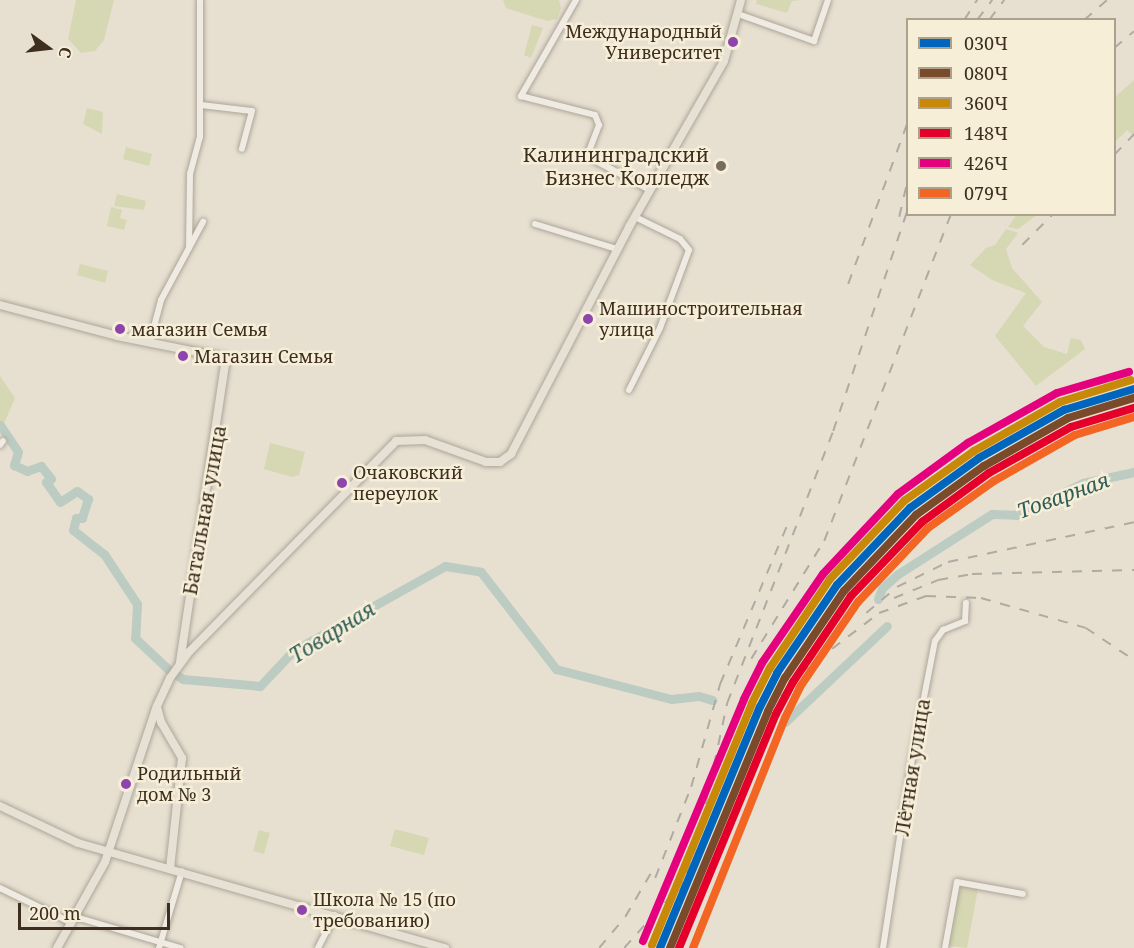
<!DOCTYPE html>
<meta charset="utf-8">
<style>
body{margin:0}
#map{position:relative;width:1134px;height:948px;overflow:hidden;background:#e7e0d1;font-family:"Noto Serif",serif}
div>[style]{position:absolute}
[style*='--x']{left:calc(var(--x)*1px);top:calc(var(--y)*1px);width:calc(var(--w)*1px);rotate:calc(var(--a)*1deg)}
.green>*{inset:0;background:#d6d7b3}
.river>*{height:9px;margin:-4.5px;padding:0 4.5px;transform-origin:4.5px;border-radius:4.5px;background:#bcccc2}
.roads{filter:drop-shadow(0 0 2px #ada599) drop-shadow(0 0 2px #ada599)}
.minor>*{height:6px;margin:-3px;padding:0 3px;transform-origin:3px;border-radius:3px;background:#efebe3}
.major>*{height:8px;margin:-4px;padding:0 4px;transform-origin:4px;border-radius:4px;background:#e6e1d4}
.rail>*{height:1.5px;margin-top:-0.75px;transform-origin:0;background:repeating-linear-gradient(90deg,#afaaa2 0 10px,transparent 0 20px)}
.rail-1>*{height:8px;margin:-4px;padding:0 4px;transform-origin:4px;border-radius:4px;background:#0065bd}
.rail-2>*{height:8px;margin:-4px;padding:0 4px;transform-origin:4px;border-radius:4px;background:#7a4b2a}
.rail-3>*{height:8px;margin:-4px;padding:0 4px;transform-origin:4px;border-radius:4px;background:#c88808}
.rail-4>*{height:8px;margin:-4px;padding:0 4px;transform-origin:4px;border-radius:4px;background:#e4002b}
.rail-5>*{height:8px;margin:-4px;padding:0 4px;transform-origin:4px;border-radius:4px;background:#e5007d}
.rail-6>*{height:8px;margin:-4px;padding:0 4px;transform-origin:4px;border-radius:4px;background:#f26522}
.dots>*{width:16px;height:16px;translate:-50% -50%;box-sizing:border-box;border:3px solid #f7eed8;border-radius:50%}
span{translate:-50% -50%;white-space:nowrap;text-align:center;line-height:1.15;-webkit-text-stroke:5px #f7eed8;paint-order:stroke}
.bus-label{font-size:18px;color:#3d2e20}
.right{translate:-100% -50%;text-align:right}
.left{translate:0 -50%;text-align:left}
.poi-label{font-size:20px;color:#3d2e20}
.street-label{font-size:20px;color:#3d2e20}
.water-label{font-size:21px;color:#2f5d5a;font-style:italic}
.legend{position:absolute;left:906px;top:18px;width:210px;height:198px;box-sizing:border-box;background:#f7eed8;border:2px solid #ada18e;margin:0;padding:8px 10px;list-style:none;font-size:18px;color:#3d2e20}
.legend li{display:flex;align-items:center;gap:12px;height:30px}
.legend b{width:30px;border:2px solid #ada18e}
.north{position:absolute;left:18px;top:18px;width:60px;height:60px;-webkit-text-stroke:4px #f7eed8;paint-order:stroke;rotate:105deg;font-size:16px;font-weight:700;line-height:24px;text-align:center;color:#3d2e20}
.north::after{content:'';display:block;margin:auto;width:21px;height:27px;background:#3d2e20;clip-path:polygon(50% 0,100% 100%,50% 72%,0 100%)}
.scale{position:absolute;left:18px;top:903px;width:152px;height:27px;box-sizing:border-box;border:3px solid #3d2e20;border-top:0;padding-left:8px;font-size:18px;line-height:21px;white-space:nowrap;color:#3d2e20;-webkit-text-stroke:4px #f7eed8;paint-order:stroke}
</style>
<div id="map">
<div class="green">
<div style="clip-path:polygon(76px 0,114px 0,104px 40px,95px 51px,81px 53px,68px 39px)"></div>
<div style="clip-path:polygon(503px 0,559px 0,561px 8px,557px 19px,547px 21px,506px 8px)"></div>
<div style="clip-path:polygon(757px 0,801px 0,792px 1px,787px 13px,756px 4px)"></div>
<div style="clip-path:polygon(532px 25px,543px 28px,531px 58px,524px 55px)"></div>
<div style="clip-path:polygon(1134px 80px,1134px 137px,1127px 130px,1115px 142px,1115px 97px)"></div>
<div style="clip-path:polygon(87px 108px,103px 112px,102px 134px,83px 124px)"></div>
<div style="clip-path:polygon(126px 147px,152px 154px,149px 166px,123px 159px)"></div>
<div style="clip-path:polygon(117px 194px,146px 201px,144px 210px,114px 206px)"></div>
<div style="clip-path:polygon(111px 207px,122px 210px,120px 218px,127px 220px,124px 230px,107px 226px)"></div>
<div style="clip-path:polygon(1017px 214px,1037px 214px,1037px 215px,1018px 229px,1008px 227px)"></div>
<div style="clip-path:polygon(1006px 229px,1018px 233px,1006px 249px,1012px 268px,1042px 302px,1023px 326px,1044px 347px,1067px 354px,1071px 338px,1081px 340px,1085px 349px,1036px 386px,995px 336px,1026px 293px,992px 280px,970px 265px,986px 248px,995px 245px)"></div>
<div style="clip-path:polygon(80px 264px,108px 271px,105px 283px,77px 275px)"></div>
<div style="clip-path:polygon(0 376px,15px 398px,0 433px)"></div>
<div style="clip-path:polygon(270px 443px,305px 452px,299px 475px,292px 477px,264px 469px)"></div>
<div style="clip-path:polygon(395px 829px,429px 838px,424px 855px,390px 846px)"></div>
<div style="clip-path:polygon(259px 830px,270px 833px,264px 854px,253px 851px)"></div>
<div style="clip-path:polygon(963px 884px,978px 889px,967px 948px,948px 946px,957px 888px)"></div>
</div>
<div class="river">
<div style="--x:0;--y:425;--w:32;--a:56"></div>
<div style="--x:18;--y:452;--w:14;--a:107"></div>
<div style="--x:14;--y:465;--w:14;--a:25"></div>
<div style="--x:27;--y:471;--w:15;--a:-20"></div>
<div style="--x:41;--y:466;--w:16;--a:52"></div>
<div style="--x:51;--y:479;--w:6;--a:149"></div>
<div style="--x:46;--y:482;--w:24;--a:55"></div>
<div style="--x:60;--y:502;--w:20;--a:-33"></div>
<div style="--x:77;--y:491;--w:14;--a:36"></div>
<div style="--x:88;--y:499;--w:20;--a:108"></div>
<div style="--x:82;--y:518;--w:6;--a:180"></div>
<div style="--x:76;--y:518;--w:12;--a:104"></div>
<div style="--x:73;--y:530;--w:39;--a:38"></div>
<div style="--x:104;--y:554;--w:60;--a:56.6"></div>
<div style="--x:137;--y:604;--w:34;--a:93"></div>
<div style="--x:135;--y:638;--w:47;--a:43.3"></div>
<div style="--x:169;--y:670;--w:17;--a:33"></div>
<div style="--x:183;--y:679;--w:77;--a:5.2"></div>
<div style="--x:260;--y:686;--w:48;--a:-46.7"></div>
<div style="--x:293;--y:651;--w:174;--a:-29.2"></div>
<div style="--x:445;--y:566;--w:36;--a:9"></div>
<div style="--x:481;--y:572;--w:123;--a:52.3"></div>
<div style="--x:556;--y:669;--w:119;--a:14.6"></div>
<div style="--x:671;--y:699;--w:28;--a:-6"></div>
<div style="--x:699;--y:696;--w:14;--a:17"></div>
<div style="--x:878;--y:599;--w:12;--a:-70"></div>
<div style="--x:882;--y:588;--w:21;--a:-41"></div>
<div style="--x:898;--y:574;--w:112;--a:-32.6"></div>
<div style="--x:992;--y:514;--w:24;--a:2"></div>
<div style="--x:1016;--y:515;--w:74;--a:-25.5"></div>
<div style="--x:1083;--y:483;--w:52;--a:-12.2"></div>
<div style="--x:785;--y:722;--w:140;--a:-43.3"></div>
</div>
<div class="roads">
<div class="minor">
<div style="--x:576;--y:0;--w:111;--a:119.8"></div>
<div style="--x:521;--y:96;--w:76;--a:14.4"></div>
<div style="--x:595;--y:115;--w:11;--a:68"></div>
<div style="--x:599;--y:125;--w:33;--a:111"></div>
<div style="--x:587;--y:156;--w:72;--a:28.4"></div>
<div style="--x:738;--y:14;--w:81;--a:19.6"></div>
<div style="--x:814;--y:41;--w:43;--a:-71.1"></div>
<div style="--x:201;--y:105;--w:51;--a:6.7"></div>
<div style="--x:252;--y:111;--w:39;--a:105"></div>
<div style="--x:535;--y:224;--w:86;--a:17"></div>
<div style="--x:189;--y:248;--w:74;--a:-89.2"></div>
<div style="--x:190;--y:174;--w:38;--a:-75"></div>
<div style="--x:200;--y:137;--w:137;--a:-90"></div>
<div style="--x:150;--y:342;--w:43;--a:-75.3"></div>
<div style="--x:161;--y:300;--w:89;--a:-61.7"></div>
<div style="--x:629;--y:390;--w:69;--a:-63.4"></div>
<div style="--x:660;--y:328;--w:83;--a:-69.6"></div>
<div style="--x:689;--y:250;--w:14;--a:-129"></div>
<div style="--x:680;--y:239;--w:50;--a:-153.9"></div>
<div style="--x:0;--y:445;--w:5;--a:-53"></div>
<div style="--x:0;--y:888;--w:80;--a:25.9"></div>
<div style="--x:76;--y:917;--w:109;--a:16.6"></div>
<div style="--x:159;--y:948;--w:80;--a:-73.4"></div>
<div style="--x:318;--y:948;--w:37;--a:-63"></div>
<div style="--x:883;--y:948;--w:191;--a:-81.3"></div>
<div style="--x:912;--y:759;--w:120;--a:-79"></div>
<div style="--x:935;--y:641;--w:14;--a:-54"></div>
<div style="--x:943;--y:630;--w:24;--a:-22"></div>
<div style="--x:965;--y:621;--w:18;--a:-87"></div>
<div style="--x:945;--y:948;--w:67;--a:-79.7"></div>
<div style="--x:957;--y:882;--w:67;--a:10.3"></div>
</div>
<div class="major">
<div style="--x:0;--y:305;--w:121;--a:14.8"></div>
<div style="--x:117;--y:336;--w:111;--a:11.4"></div>
<div style="--x:226;--y:358;--w:308;--a:98.6"></div>
<div style="--x:157;--y:707;--w:16;--a:75"></div>
<div style="--x:161;--y:722;--w:42;--a:59.7"></div>
<div style="--x:182;--y:758;--w:111;--a:96.2"></div>
<div style="--x:0;--y:806;--w:86;--a:25.4"></div>
<div style="--x:78;--y:843;--w:382;--a:16"></div>
<div style="--x:57;--y:948;--w:98;--a:-60.8"></div>
<div style="--x:105;--y:862;--w:164;--a:-71.6"></div>
<div style="--x:157;--y:706;--w:31;--a:-65"></div>
<div style="--x:170;--y:678;--w:32;--a:-54"></div>
<div style="--x:189;--y:652;--w:296;--a:-45.5"></div>
<div style="--x:396;--y:441;--w:29;--a:-2"></div>
<div style="--x:425;--y:440;--w:65;--a:19.8"></div>
<div style="--x:486;--y:462;--w:14;--a:0"></div>
<div style="--x:500;--y:462;--w:14;--a:-36"></div>
<div style="--x:511;--y:454;--w:256;--a:-62.5"></div>
<div style="--x:629;--y:227;--w:191;--a:-60.2"></div>
<div style="--x:724;--y:61;--w:63;--a:-74.4"></div>
</div>
</div>
<div class="rail">
<div style="--x:964;--y:20;--w:24;--a:-57"></div>
<div style="--x:977;--y:20;--w:25;--a:-53"></div>
<div style="--x:989;--y:20;--w:25;--a:-53"></div>
<div style="--x:1084;--y:20;--w:30;--a:-41"></div>
<div style="--x:1114;--y:48;--w:26;--a:-40"></div>
<div style="--x:1114;--y:155;--w:29;--a:-46"></div>
<div style="--x:899;--y:217;--w:39;--a:-77"></div>
<div style="--x:1022;--y:245;--w:44;--a:-45"></div>
<div style="--x:848;--y:284;--w:174;--a:-69.8"></div>
<div style="--x:894;--y:598;--w:48;--a:-22.2"></div>
<div style="--x:938;--y:580;--w:35;--a:-10"></div>
<div style="--x:972;--y:574;--w:162;--a:-1.4"></div>
<div style="--x:866;--y:613;--w:40;--a:-40"></div>
<div style="--x:897;--y:587;--w:57;--a:-26.1"></div>
<div style="--x:948;--y:562;--w:190;--a:-12.1"></div>
<div style="--x:751;--y:659;--w:139;--a:-58.3"></div>
<div style="--x:824;--y:541;--w:351;--a:-68.8"></div>
<div style="--x:655;--y:878;--w:98;--a:-68.4"></div>
<div style="--x:691;--y:787;--w:107;--a:-74.3"></div>
<div style="--x:720;--y:684;--w:177;--a:-67.1"></div>
<div style="--x:688;--y:911;--w:214;--a:-68.1"></div>
<div style="--x:768;--y:712;--w:50;--a:-50.6"></div>
<div style="--x:800;--y:673;--w:99;--a:-37.2"></div>
<div style="--x:879;--y:613;--w:50;--a:-19.9"></div>
<div style="--x:926;--y:596;--w:55;--a:2.1"></div>
<div style="--x:981;--y:598;--w:109;--a:15.9"></div>
<div style="--x:1086;--y:628;--w:58;--a:33.7"></div>
<div style="--x:599;--y:948;--w:40;--a:-50"></div>
<div style="--x:625;--y:917;--w:59;--a:-59.5"></div>
<div style="--x:624;--y:948;--w:79;--a:-48.1"></div>
<div style="--x:659;--y:948;--w:112;--a:-70.1"></div>
<div style="--x:697;--y:843;--w:143;--a:-77.9"></div>
<div style="--x:727;--y:703;--w:292;--a:-68.7"></div>
<div style="--x:833;--y:431;--w:235;--a:-71.4"></div>
</div>
<div class="rail-1">
<div style="--x:660;--y:948;--w:261;--a:-67.5"></div>
<div style="--x:760;--y:707;--w:38;--a:-63"></div>
<div style="--x:777;--y:673;--w:107;--a:-55.7"></div>
<div style="--x:837;--y:585;--w:106;--a:-46.5"></div>
<div style="--x:910;--y:508;--w:85;--a:-35.9"></div>
<div style="--x:979;--y:458;--w:98;--a:-29.5"></div>
<div style="--x:1064;--y:410;--w:73;--a:-16.7"></div>
</div>
<div class="rail-2">
<div style="--x:670;--y:948;--w:256;--a:-67.5"></div>
<div style="--x:768;--y:711;--w:37;--a:-63"></div>
<div style="--x:785;--y:678;--w:105;--a:-55.9"></div>
<div style="--x:844;--y:591;--w:105;--a:-46.5"></div>
<div style="--x:916;--y:515;--w:84;--a:-35.8"></div>
<div style="--x:984;--y:466;--w:97;--a:-29.7"></div>
<div style="--x:1068;--y:418;--w:69;--a:-16.9"></div>
</div>
<div class="rail-3">
<div style="--x:652;--y:945;--w:262;--a:-67.5"></div>
<div style="--x:752;--y:703;--w:39;--a:-63"></div>
<div style="--x:770;--y:668;--w:107;--a:-56"></div>
<div style="--x:830;--y:579;--w:108;--a:-46.5"></div>
<div style="--x:904;--y:501;--w:86;--a:-35.5"></div>
<div style="--x:974;--y:451;--w:99;--a:-29.7"></div>
<div style="--x:1060;--y:402;--w:74;--a:-17.2"></div>
</div>
<div class="rail-4">
<div style="--x:679;--y:948;--w:253;--a:-67.5"></div>
<div style="--x:776;--y:714;--w:36;--a:-62"></div>
<div style="--x:793;--y:682;--w:104;--a:-56"></div>
<div style="--x:851;--y:596;--w:103;--a:-46.2"></div>
<div style="--x:922;--y:522;--w:83;--a:-36.2"></div>
<div style="--x:989;--y:473;--w:94;--a:-29.3"></div>
<div style="--x:1071;--y:427;--w:66;--a:-16.8"></div>
</div>
<div class="rail-5">
<div style="--x:643;--y:941;--w:262;--a:-67.3"></div>
<div style="--x:744;--y:699;--w:40;--a:-63.4"></div>
<div style="--x:762;--y:663;--w:108;--a:-55.6"></div>
<div style="--x:823;--y:574;--w:110;--a:-46.8"></div>
<div style="--x:898;--y:494;--w:87;--a:-36.1"></div>
<div style="--x:968;--y:443;--w:102;--a:-29.3"></div>
<div style="--x:1057;--y:393;--w:75;--a:-16.3"></div>
</div>
<div class="rail-6">
<div style="--x:693;--y:948;--w:248;--a:-68.2"></div>
<div style="--x:785;--y:718;--w:34;--a:-64"></div>
<div style="--x:800;--y:687;--w:103;--a:-55.7"></div>
<div style="--x:858;--y:602;--w:102;--a:-46.6"></div>
<div style="--x:928;--y:528;--w:81;--a:-35.5"></div>
<div style="--x:994;--y:481;--w:93;--a:-29.6"></div>
<div style="--x:1075;--y:435;--w:62;--a:-17"></div>
</div>
<div class="dots">
<div style="left:733px;top:42px;background:#8e44ad"></div>
<div style="left:721px;top:166px;background:#786c5e"></div>
<div style="left:588px;top:319px;background:#8e44ad"></div>
<div style="left:120px;top:329px;background:#8e44ad"></div>
<div style="left:183px;top:356px;background:#8e44ad"></div>
<div style="left:342px;top:483px;background:#8e44ad"></div>
<div style="left:126px;top:784px;background:#8e44ad"></div>
<div style="left:302px;top:910px;background:#8e44ad"></div>
</div>
<div class="bus-label">
<span class="right" style="left:722px;top:42px">Международный<br>Университет</span>
<span class="left" style="left:599px;top:319px">Машиностроительная<br>улица</span>
<span class="left" style="left:131px;top:329px">магазин Семья</span>
<span class="left" style="left:194px;top:356px">Магазин Семья</span>
<span class="left" style="left:353px;top:483px">Очаковский<br>переулок</span>
<span class="left" style="left:137px;top:784px">Родильный<br>дом № 3</span>
<span class="left" style="left:313px;top:910px">Школа № 15 (по<br>требованию)</span>
</div>
<div class="poi-label">
<span class="right" style="left:709px;top:166px">Калининградский<br>Бизнес Колледж</span>
</div>
<div class="street-label">
<span style="left:204px;top:510px;rotate:-80deg">Батальная улица</span>
<span style="left:912px;top:767px;rotate:-81deg">Лётная улица</span>
</div>
<div class="water-label">
<span style="left:1063px;top:495px;rotate:-20deg">Товарная</span>
<span style="left:332px;top:632px;rotate:-32deg">Товарная</span>
</div>
<ul class="legend">
<li><b style="height:8px;background:#0065bd"></b>030Ч</li>
<li><b style="height:8px;background:#7a4b2a"></b>080Ч</li>
<li><b style="height:8px;background:#c88808"></b>360Ч</li>
<li><b style="height:8px;background:#e4002b"></b>148Ч</li>
<li><b style="height:8px;background:#e5007d"></b>426Ч</li>
<li><b style="height:8px;background:#f26522"></b>079Ч</li>
</ul>
<div class="north">С</div>
<div class="scale">200 m</div>
</div>
